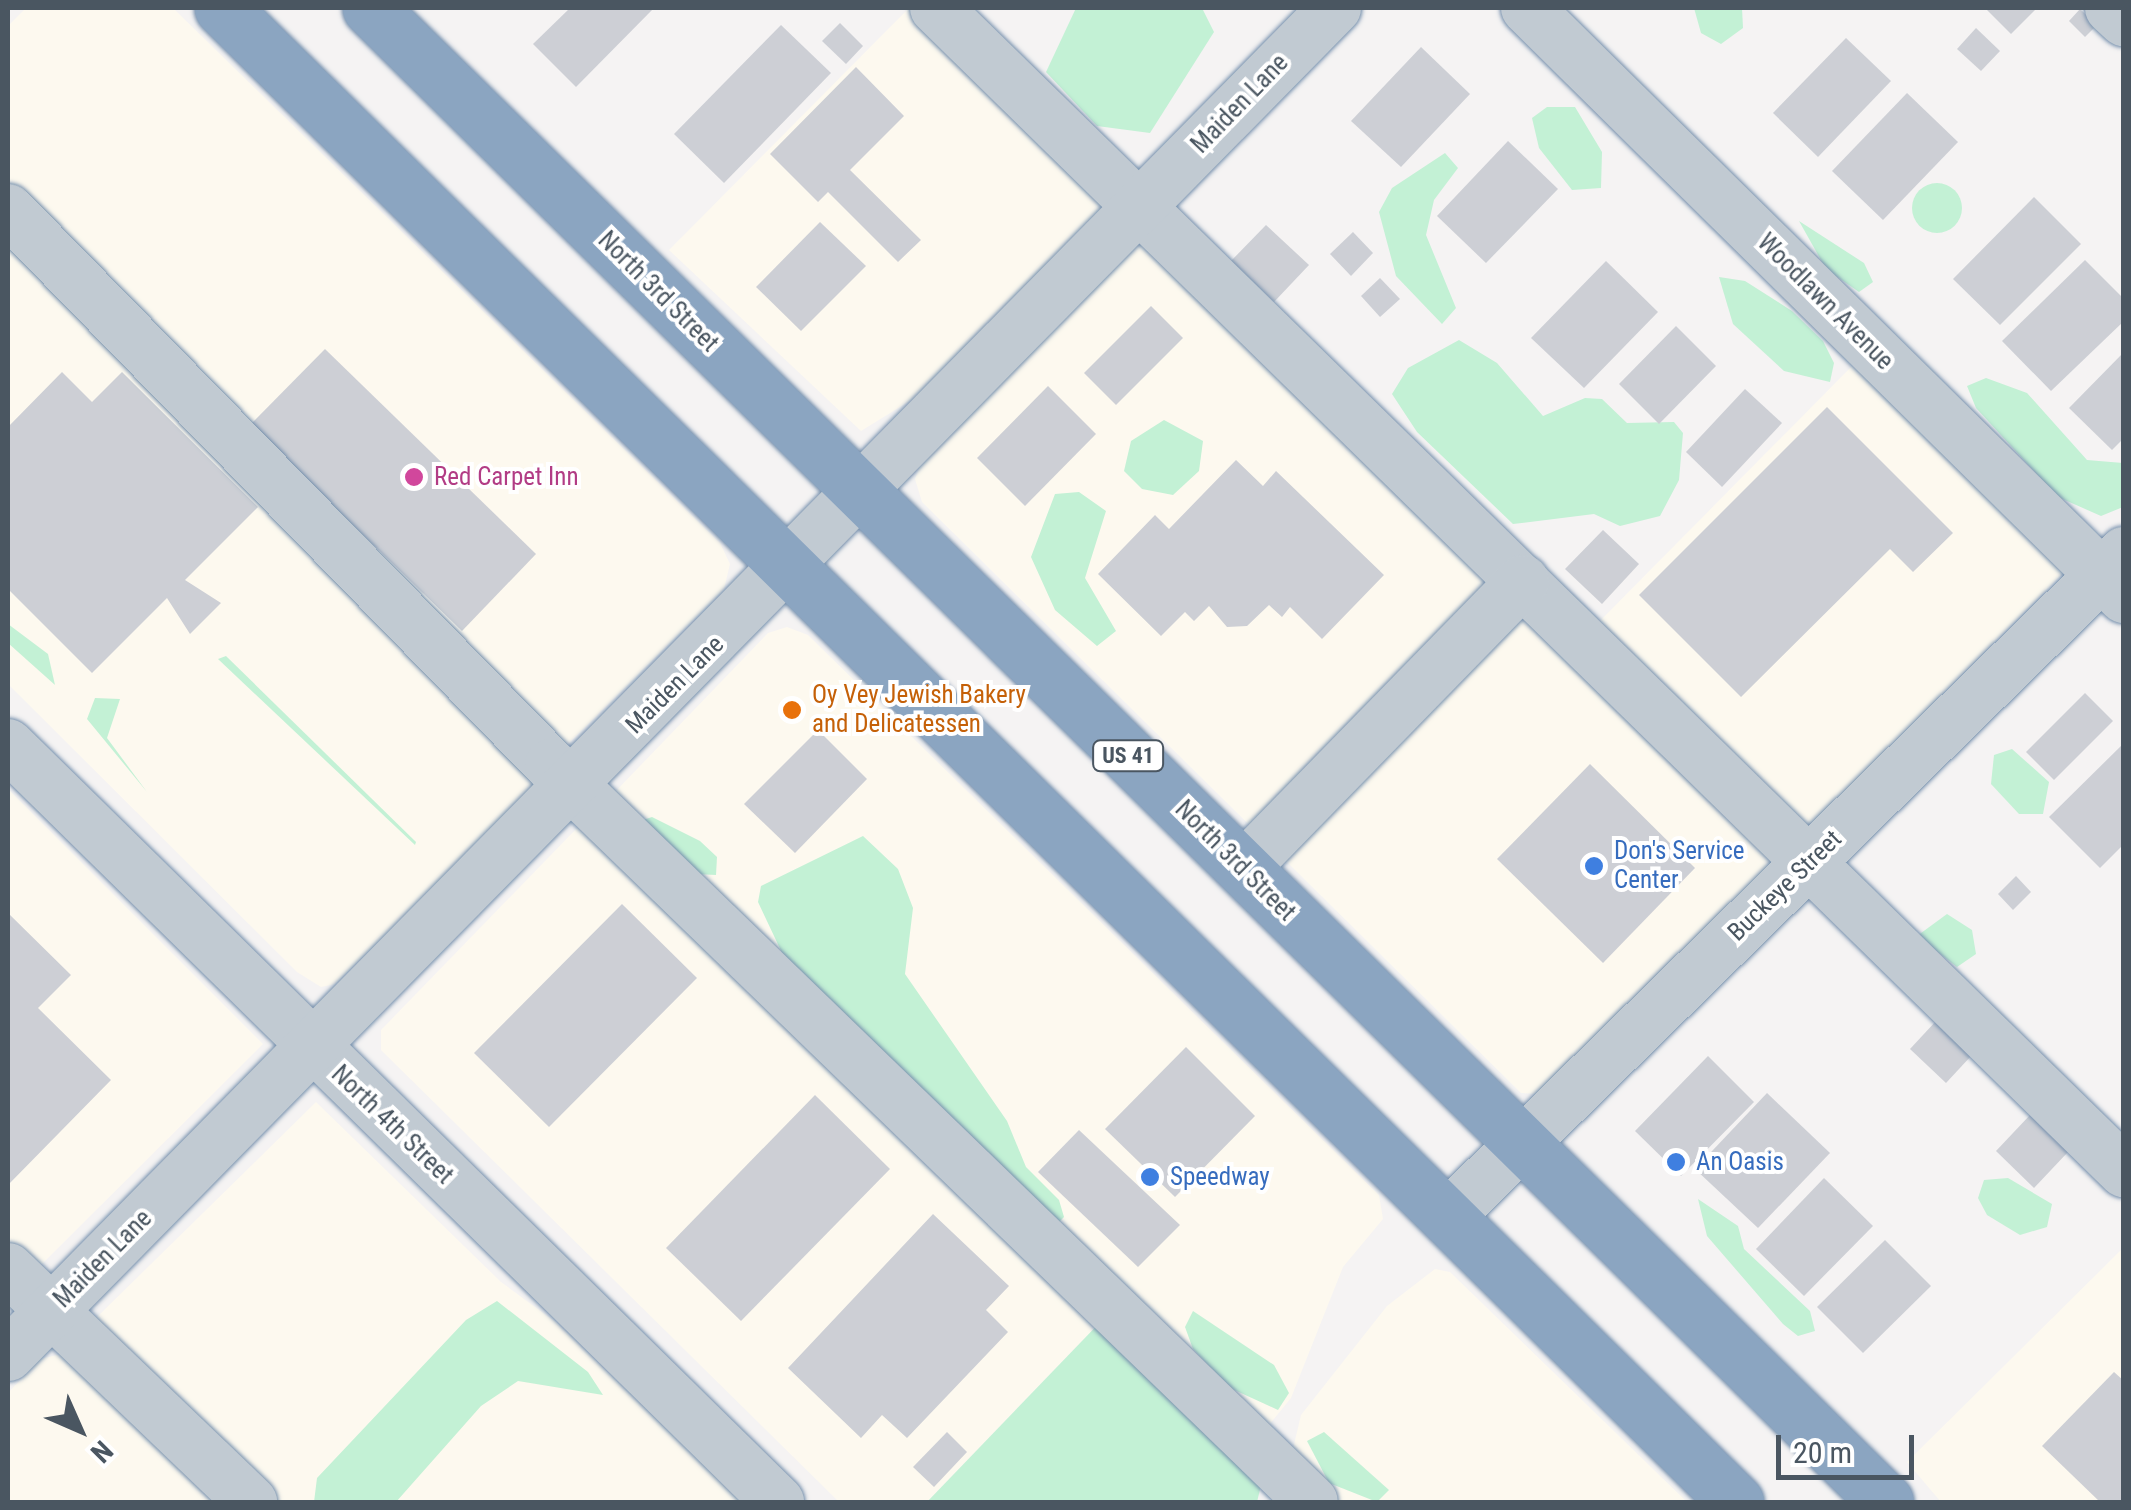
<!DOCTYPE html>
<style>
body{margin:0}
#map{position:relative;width:2131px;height:1510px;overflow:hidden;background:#f5f3f3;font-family:"Roboto Condensed",sans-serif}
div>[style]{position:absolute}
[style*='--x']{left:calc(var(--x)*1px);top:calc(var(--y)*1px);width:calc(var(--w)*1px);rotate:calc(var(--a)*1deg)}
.commercial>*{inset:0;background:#fdf9ef}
.green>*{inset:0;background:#c3f1d5}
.round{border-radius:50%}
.building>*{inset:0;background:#cdcfd5}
.roads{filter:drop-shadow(0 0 2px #7690ad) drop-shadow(0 0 2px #7690ad)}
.minor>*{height:52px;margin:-26px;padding:0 26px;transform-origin:26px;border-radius:26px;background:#c1cad2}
.highway>*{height:55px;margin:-27.5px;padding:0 27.5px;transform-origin:27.5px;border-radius:27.5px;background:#8ba5c1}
.dots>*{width:28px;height:28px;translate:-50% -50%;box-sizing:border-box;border:5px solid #fff;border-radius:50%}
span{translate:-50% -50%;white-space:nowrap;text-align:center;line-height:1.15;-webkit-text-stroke:8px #fff;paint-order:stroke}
.shield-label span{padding:2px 8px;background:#fff;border:2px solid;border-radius:8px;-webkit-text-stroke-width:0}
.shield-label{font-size:22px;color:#4a5661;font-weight:700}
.street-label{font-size:25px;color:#4a5661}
.hotel-label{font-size:25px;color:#b23c85}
.left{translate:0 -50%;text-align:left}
.food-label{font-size:25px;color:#c56008}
.shop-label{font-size:25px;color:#366cbe}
.frame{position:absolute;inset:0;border:10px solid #4a5661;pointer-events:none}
.north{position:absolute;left:30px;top:1380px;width:100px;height:100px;-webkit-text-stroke:8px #fff;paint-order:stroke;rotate:135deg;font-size:28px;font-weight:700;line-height:40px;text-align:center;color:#4a5661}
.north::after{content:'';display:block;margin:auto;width:35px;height:45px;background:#4a5661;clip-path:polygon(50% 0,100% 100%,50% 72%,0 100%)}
.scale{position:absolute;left:1776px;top:1435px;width:138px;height:45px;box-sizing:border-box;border:5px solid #4a5661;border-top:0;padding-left:12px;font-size:30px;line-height:35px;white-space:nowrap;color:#4a5661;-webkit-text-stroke:8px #fff;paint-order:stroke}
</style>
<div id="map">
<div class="commercial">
<div style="clip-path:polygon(26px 8px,173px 8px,720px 543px,730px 564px,724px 589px,564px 748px,8px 194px,8px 26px)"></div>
<div style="clip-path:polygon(909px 8px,923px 8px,1107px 204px,921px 394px,861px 431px,669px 250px)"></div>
<div style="clip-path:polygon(8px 222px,533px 770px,534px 787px,335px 984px,321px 987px,297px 972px,8px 684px)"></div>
<div style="clip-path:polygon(1140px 241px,1778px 858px,1542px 1094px,1521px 1093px,922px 502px,915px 479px,923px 459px)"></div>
<div style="clip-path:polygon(1858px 360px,2064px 572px,1799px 837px,1589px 632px)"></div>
<div style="clip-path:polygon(787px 627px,808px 635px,1379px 1195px,1383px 1219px,1343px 1267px,1291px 1398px,1269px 1425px,613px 794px,768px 633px)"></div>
<div style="clip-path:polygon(8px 789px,263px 1044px,39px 1267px,8px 1248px)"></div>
<div style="clip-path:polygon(579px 826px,1109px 1313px,927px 1502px,839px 1502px,381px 1050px,381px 1030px)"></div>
<div style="clip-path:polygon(316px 1102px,501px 1282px,557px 1323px,741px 1502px,270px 1502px,95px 1319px)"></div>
<div style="clip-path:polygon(2123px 1248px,2123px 1502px,1941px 1502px,1907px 1462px)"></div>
<div style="clip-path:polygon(1435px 1269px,1450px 1272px,1687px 1502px,1329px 1502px,1292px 1453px,1301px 1415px,1387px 1306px)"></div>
<div style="clip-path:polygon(66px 1353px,233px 1502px,8px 1502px,8px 1393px,40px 1359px)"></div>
</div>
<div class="green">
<div style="clip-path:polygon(1076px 8px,1202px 8px,1214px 32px,1150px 133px,1097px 126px,1046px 72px)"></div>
<div style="clip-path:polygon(1694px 8px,1742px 8px,1743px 28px,1721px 44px,1701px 33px)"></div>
<div style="clip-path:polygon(1547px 107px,1575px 107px,1602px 152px,1601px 188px,1572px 190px,1539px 148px,1532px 118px)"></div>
<div style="clip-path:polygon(1445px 153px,1458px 168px,1434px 200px,1426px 235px,1456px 308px,1442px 324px,1396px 276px,1379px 212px,1392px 188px)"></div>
<div class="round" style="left:1912px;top:183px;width:50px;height:50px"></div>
<div style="clip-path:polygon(1799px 221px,1864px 263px,1873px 282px,1859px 292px,1826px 269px)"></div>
<div style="clip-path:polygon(1719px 277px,1745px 281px,1792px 311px,1823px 341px,1834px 363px,1830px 382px,1784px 371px,1733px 324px)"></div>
<div style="clip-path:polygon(1459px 340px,1497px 363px,1543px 416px,1585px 398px,1602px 399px,1627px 423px,1674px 422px,1683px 433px,1679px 480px,1660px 516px,1620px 526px,1594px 514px,1513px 524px,1417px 432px,1392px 394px,1408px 368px)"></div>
<div style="clip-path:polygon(1986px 378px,2027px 393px,2087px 460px,2123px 463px,2123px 507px,2101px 516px,2058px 497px,1976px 408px,1967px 386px)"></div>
<div style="clip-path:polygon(1164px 420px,1203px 441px,1199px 471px,1173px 495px,1142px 489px,1124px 471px,1131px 441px)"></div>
<div style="clip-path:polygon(1079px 492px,1106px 511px,1085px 578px,1116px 631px,1097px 646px,1055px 610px,1031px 557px,1055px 494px)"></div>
<div style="clip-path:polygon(8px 624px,48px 654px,55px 685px,8px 643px)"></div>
<div style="clip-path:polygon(226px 656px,416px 842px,415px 845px,218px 659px)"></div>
<div style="clip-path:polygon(95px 698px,120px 699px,107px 738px,147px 792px,87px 719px)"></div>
<div style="clip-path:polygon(2012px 749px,2049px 782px,2043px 814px,2019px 814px,1991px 784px,1994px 755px)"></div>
<div style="clip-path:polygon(652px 817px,700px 841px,717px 857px,716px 875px,695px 874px,640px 821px)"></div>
<div style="clip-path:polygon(863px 836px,898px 869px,913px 908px,905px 974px,1007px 1121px,1026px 1167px,1059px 1200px,1064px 1217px,1055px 1226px,791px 972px,758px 902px,761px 886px)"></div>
<div style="clip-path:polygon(1947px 914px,1972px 930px,1976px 954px,1957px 967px,1917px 936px)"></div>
<div style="clip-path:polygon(2008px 1178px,2052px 1204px,2047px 1227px,2020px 1235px,1987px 1215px,1978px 1198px,1984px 1180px)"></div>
<div style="clip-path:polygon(1698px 1199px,1738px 1226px,1744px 1249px,1810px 1311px,1815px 1331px,1798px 1336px,1783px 1324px,1707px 1236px)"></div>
<div style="clip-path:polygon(497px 1301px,588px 1372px,603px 1395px,518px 1381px,481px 1406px,396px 1502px,314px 1502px,317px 1478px,466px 1320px)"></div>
<div style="clip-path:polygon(1193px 1311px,1274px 1365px,1289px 1393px,1278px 1410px,1230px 1388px,1193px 1349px,1185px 1327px)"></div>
<div style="clip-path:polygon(1109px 1313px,1263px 1477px,1257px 1502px,927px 1502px)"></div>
<div style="clip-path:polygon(1324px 1432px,1389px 1490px,1377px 1502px,1329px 1483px,1307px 1441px)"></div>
</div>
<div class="building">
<div style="clip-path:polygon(570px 8px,654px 8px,576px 87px,533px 44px)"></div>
<div style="clip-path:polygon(1985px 8px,2037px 8px,2011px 34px)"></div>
<div style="clip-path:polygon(2080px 9px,2097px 25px,2085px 37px,2069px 21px)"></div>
<div style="clip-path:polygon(840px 23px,863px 46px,846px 64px,822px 41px)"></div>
<div style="clip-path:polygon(781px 25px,831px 73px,724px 183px,674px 134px)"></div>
<div style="clip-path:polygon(1976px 28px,2000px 51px,1981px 71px,1957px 49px)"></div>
<div style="clip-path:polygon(1846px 38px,1891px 81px,1818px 157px,1773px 113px)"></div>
<div style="clip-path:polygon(1421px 47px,1470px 94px,1401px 167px,1351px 121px)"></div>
<div style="clip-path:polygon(856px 67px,904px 116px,850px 170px,921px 240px,898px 262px,828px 192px,818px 202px,770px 154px)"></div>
<div style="clip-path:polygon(1907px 93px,1958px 142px,1883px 220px,1832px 171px)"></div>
<div style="clip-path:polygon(1508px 141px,1558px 189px,1486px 263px,1437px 216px)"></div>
<div style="clip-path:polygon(2034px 197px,2081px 244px,2000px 325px,1953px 279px)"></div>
<div style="clip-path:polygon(820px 222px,866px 266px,801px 331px,756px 287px)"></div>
<div style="clip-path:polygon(1266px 225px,1309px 265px,1274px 302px,1231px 261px)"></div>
<div style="clip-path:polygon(1353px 232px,1373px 253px,1351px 276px,1330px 254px)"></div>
<div style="clip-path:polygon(2085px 260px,2124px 299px,2124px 321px,2051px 391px,2002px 341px)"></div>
<div style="clip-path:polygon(1606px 261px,1658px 312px,1584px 388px,1531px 338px)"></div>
<div style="clip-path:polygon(1380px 278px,1400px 299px,1380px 317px,1361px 296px)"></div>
<div style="clip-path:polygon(1151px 306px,1183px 338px,1116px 405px,1084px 373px)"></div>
<div style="clip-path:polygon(1676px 326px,1716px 366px,1659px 424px,1619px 384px)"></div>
<div style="clip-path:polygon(325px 349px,536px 554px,462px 631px,250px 425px)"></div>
<div style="clip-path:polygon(2124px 352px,2124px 438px,2112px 450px,2069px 408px)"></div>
<div style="clip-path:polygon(62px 372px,92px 402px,122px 372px,258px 507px,185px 580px,221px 603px,190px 634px,167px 598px,92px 673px,8px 589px,8px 427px)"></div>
<div style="clip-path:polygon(1048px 386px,1096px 434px,1025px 506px,977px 458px)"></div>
<div style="clip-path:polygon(1745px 389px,1782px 423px,1722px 487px,1686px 452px)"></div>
<div style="clip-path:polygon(1827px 407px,1953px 533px,1913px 572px,1890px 549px,1741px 697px,1639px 595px)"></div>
<div style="clip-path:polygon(1236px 460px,1263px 486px,1276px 471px,1384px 575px,1322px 639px,1290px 607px,1282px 617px,1269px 605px,1247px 626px,1227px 627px,1209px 606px,1194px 621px,1185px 612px,1161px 636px,1098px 574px,1155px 515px,1169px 529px)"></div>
<div style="clip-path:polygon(1603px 530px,1639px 564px,1602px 604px,1565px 569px)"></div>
<div style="clip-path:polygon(2085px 693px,2113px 721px,2054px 780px,2026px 752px)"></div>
<div style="clip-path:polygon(818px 730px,867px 779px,795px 853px,744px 804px)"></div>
<div style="clip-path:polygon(2124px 743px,2124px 844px,2100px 868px,2049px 817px)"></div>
<div style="clip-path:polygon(1590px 764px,1695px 868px,1603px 963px,1497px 859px)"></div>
<div style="clip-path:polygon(2016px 876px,2031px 892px,2013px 910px,1998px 894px)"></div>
<div style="clip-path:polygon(622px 904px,697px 978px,549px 1127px,474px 1053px)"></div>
<div style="clip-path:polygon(8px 913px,71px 975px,38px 1008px,111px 1080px,8px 1185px)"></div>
<div style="clip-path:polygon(1936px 1021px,1972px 1055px,1946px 1083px,1910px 1049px)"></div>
<div style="clip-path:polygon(1186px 1047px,1255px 1116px,1175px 1197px,1105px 1129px)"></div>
<div style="clip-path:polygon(1708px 1056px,1754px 1102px,1681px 1176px,1635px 1131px)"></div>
<div style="clip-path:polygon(1767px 1093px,1830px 1153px,1758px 1228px,1695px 1169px)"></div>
<div style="clip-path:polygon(815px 1095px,890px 1169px,741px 1321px,666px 1248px)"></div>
<div style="clip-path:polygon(2030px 1115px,2068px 1152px,2034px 1188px,1996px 1151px)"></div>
<div style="clip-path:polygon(1079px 1130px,1180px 1225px,1138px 1267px,1038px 1172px)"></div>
<div style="clip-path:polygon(1824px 1178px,1873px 1226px,1804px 1296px,1756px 1249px)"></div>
<div style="clip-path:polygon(933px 1214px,1009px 1286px,986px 1310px,1008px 1332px,907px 1438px,882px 1415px,861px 1438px,788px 1368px)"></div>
<div style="clip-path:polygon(1885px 1240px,1931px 1286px,1863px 1353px,1817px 1307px)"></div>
<div style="clip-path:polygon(2114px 1372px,2124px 1381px,2124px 1502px,2100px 1502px,2042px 1446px)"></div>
<div style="clip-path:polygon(947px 1432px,967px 1452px,934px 1487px,913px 1467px)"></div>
</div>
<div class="roads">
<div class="minor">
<div style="--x:936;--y:8;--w:1663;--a:44.39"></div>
<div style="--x:1527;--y:8;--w:839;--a:44.61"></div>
<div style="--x:2111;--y:8;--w:18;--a:43"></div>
<div style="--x:8;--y:210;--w:776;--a:45.63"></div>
<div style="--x:551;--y:765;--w:1059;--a:44.08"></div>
<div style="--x:8;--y:745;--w:1080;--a:44.51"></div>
<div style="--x:1243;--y:868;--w:401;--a:-45.7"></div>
<div style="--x:1446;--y:1218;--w:950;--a:-44.45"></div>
<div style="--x:8;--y:1269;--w:337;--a:43.8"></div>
<div style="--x:8;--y:1355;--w:1891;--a:-45.43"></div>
</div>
<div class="highway">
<div style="--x:222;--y:8;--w:2127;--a:44.62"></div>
<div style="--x:370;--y:8;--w:2128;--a:44.58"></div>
</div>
</div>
<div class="dots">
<div style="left:414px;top:477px;background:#d1479c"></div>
<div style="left:792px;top:710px;background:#e8710a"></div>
<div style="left:1594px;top:866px;background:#3f7fe0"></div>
<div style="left:1676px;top:1162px;background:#3f7fe0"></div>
<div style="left:1150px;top:1177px;background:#3f7fe0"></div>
</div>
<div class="shield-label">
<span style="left:1128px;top:756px">US 41</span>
</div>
<div class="street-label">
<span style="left:1240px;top:104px;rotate:-46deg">Maiden Lane</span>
<span style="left:658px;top:292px;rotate:45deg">North 3rd Street</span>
<span style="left:1825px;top:302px;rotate:45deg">Woodlawn Avenue</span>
<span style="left:675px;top:685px;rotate:-45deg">Maiden Lane</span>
<span style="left:1235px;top:861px;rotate:45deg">North 3rd Street</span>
<span style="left:1785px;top:886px;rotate:-44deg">Buckeye Street</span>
<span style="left:392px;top:1125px;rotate:44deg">North 4th Street</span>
<span style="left:103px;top:1259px;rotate:-45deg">Maiden Lane</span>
</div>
<div class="hotel-label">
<span class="left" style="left:434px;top:477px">Red Carpet Inn</span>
</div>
<div class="food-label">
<span class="left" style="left:812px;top:710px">Oy Vey Jewish Bakery<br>and Delicatessen</span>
</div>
<div class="shop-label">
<span class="left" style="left:1614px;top:866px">Don's Service<br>Center</span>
<span class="left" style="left:1696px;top:1162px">An Oasis</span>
<span class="left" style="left:1170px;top:1177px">Speedway</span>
</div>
<div class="frame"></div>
<div class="north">N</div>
<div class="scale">20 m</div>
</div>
